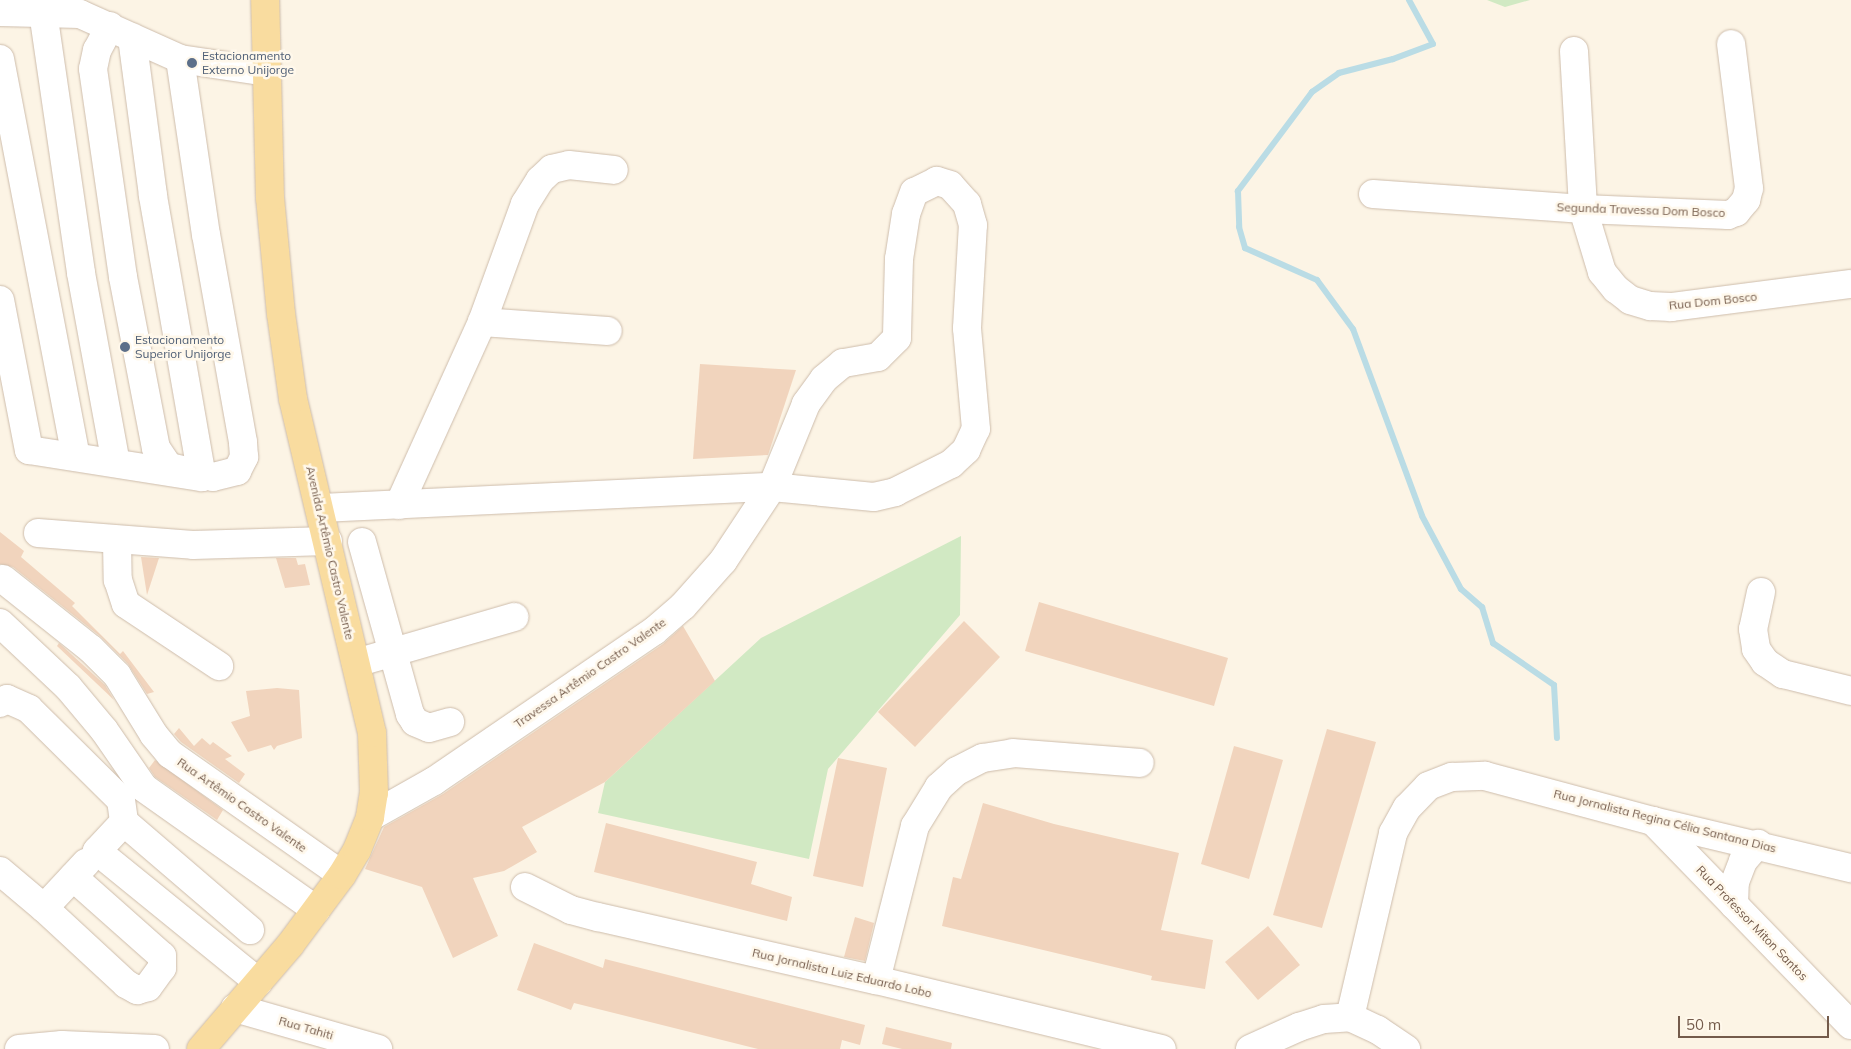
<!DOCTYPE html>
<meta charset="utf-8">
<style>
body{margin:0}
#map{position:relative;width:1851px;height:1049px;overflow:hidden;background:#fcf4e5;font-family:Mulish,sans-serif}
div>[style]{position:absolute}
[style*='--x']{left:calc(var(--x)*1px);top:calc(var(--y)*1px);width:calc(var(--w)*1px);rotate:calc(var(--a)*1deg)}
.green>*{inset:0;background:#d1e9c3}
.stream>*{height:6px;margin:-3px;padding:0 3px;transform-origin:3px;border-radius:3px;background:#badce5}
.building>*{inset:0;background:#f1d4bd}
.roads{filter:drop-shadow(0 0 1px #cdbcab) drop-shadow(0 0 1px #cdbcab)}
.minor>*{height:28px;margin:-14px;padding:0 14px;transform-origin:14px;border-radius:14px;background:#fff}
.major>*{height:28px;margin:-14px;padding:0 14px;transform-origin:14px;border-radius:14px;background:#f9dc9f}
.dots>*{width:14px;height:14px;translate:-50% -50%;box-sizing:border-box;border:2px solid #fff8eb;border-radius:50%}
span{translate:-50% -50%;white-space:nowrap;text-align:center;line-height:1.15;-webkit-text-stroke:5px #fff8eb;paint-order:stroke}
.service-label{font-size:12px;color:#4e5e75}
.left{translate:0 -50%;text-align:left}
.street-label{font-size:12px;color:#745b4b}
.scale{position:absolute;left:1678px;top:1016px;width:151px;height:22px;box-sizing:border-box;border:2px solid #745b4b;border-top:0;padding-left:6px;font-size:15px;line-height:18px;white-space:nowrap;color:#745b4b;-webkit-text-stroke:4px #fff8eb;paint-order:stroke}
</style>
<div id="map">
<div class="green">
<div style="clip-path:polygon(1487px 0,1530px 0,1505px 7px)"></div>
<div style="clip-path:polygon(961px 536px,960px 615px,828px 769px,809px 859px,598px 813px,605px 782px,761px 638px)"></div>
</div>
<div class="stream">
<div style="--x:1409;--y:0;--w:50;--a:61.4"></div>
<div style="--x:1433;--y:44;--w:43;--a:159.4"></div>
<div style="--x:1393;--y:59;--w:56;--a:165.5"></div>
<div style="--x:1339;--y:73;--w:33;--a:145"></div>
<div style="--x:1312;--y:92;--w:124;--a:126.8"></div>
<div style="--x:1238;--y:191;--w:36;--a:88"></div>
<div style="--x:1239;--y:227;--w:22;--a:74"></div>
<div style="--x:1245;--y:248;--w:79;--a:24"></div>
<div style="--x:1317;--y:280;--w:61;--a:53.7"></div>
<div style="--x:1353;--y:329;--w:199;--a:69.7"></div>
<div style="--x:1422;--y:516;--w:83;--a:61.9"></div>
<div style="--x:1461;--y:589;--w:28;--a:41"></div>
<div style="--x:1482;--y:607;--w:38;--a:73"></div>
<div style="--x:1493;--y:643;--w:74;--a:34.5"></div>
<div style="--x:1554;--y:685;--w:53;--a:86.8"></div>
</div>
<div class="building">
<div style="clip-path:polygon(700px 364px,796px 370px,768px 455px,693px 459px)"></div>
<div style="clip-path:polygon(0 532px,24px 551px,21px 557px,75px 603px,72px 606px,120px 654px,123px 651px,154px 692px,147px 694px,128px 664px,101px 637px,13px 567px,0 564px)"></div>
<div style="clip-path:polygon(141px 557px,159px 558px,147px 595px)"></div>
<div style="clip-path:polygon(276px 558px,296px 558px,298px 565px,305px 564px,310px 585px,285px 588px)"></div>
<div style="clip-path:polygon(1039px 602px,1228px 658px,1214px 706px,1025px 651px)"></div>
<div style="clip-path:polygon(964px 621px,1000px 657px,915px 747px,878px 712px)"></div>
<div style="clip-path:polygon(683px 626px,715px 681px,605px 782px,522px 827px,537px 852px,504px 871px,473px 878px,498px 936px,453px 958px,422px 887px,365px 869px,384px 827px,443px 794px,663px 644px)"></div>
<div style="clip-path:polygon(59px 643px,105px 685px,114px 700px,57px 646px)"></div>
<div style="clip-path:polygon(277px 688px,299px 690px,302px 738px,277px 746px,274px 750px,271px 745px,248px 752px,231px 722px,250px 716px,246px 691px)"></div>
<div style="clip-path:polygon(179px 728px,194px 746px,202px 738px,210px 745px,213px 742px,232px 756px,225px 759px,245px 774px,239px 783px,181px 742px,174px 734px)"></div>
<div style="clip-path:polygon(1327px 729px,1376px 742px,1322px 928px,1273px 915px)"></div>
<div style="clip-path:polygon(1234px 746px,1283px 760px,1249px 879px,1201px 864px)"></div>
<div style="clip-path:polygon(838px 758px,887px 768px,863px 887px,813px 876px)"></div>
<div style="clip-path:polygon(155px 760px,223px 810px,217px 820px,155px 777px,149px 768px)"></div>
<div style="clip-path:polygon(983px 803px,1054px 824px,1179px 853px,1161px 930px,1213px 940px,1205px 989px,1151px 980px,1152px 976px,942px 926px,953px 877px,961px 879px)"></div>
<div style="clip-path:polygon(606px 823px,757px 862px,751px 884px,792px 897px,787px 921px,594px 872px)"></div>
<div style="clip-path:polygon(855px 917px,874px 923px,865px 961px,844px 957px)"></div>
<div style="clip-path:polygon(1268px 926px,1300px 965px,1258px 1000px,1225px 962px)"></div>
<div style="clip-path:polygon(534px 943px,603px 968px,605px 959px,865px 1025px,860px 1045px,842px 1040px,840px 1049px,758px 1049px,574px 1003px,571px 1010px,517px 990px)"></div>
<div style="clip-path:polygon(886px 1027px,952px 1043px,951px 1049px,902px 1049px,882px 1044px)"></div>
</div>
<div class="roads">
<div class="minor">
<div style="--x:0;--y:12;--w:80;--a:1.4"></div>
<div style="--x:80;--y:14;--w:110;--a:24.2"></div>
<div style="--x:180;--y:59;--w:88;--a:8.5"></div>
<div style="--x:43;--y:12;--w:264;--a:81.7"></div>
<div style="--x:81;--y:273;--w:193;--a:79.6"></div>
<div style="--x:110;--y:26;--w:27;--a:118"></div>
<div style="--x:97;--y:50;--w:19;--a:102"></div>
<div style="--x:93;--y:69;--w:210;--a:81.8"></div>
<div style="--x:123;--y:277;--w:174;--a:79.1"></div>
<div style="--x:156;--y:448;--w:23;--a:56"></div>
<div style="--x:169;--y:467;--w:45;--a:12.8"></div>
<div style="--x:213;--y:477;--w:25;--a:-14"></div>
<div style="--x:237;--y:471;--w:16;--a:-63"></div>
<div style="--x:244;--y:457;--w:15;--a:-94"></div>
<div style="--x:243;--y:442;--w:210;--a:-100.1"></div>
<div style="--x:206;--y:235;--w:178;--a:-98.4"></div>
<div style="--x:1574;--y:51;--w:158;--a:86.7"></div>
<div style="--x:1583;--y:209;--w:66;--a:73.2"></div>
<div style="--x:1602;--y:272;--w:22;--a:51"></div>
<div style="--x:1616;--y:289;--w:18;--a:38"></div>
<div style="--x:1630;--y:300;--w:21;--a:17"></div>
<div style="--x:1650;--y:306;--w:21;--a:3"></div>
<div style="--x:1671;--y:307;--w:181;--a:-7.3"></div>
<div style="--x:0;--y:59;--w:405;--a:79.2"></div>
<div style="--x:1373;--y:194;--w:211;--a:4.1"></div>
<div style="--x:1583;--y:209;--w:145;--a:2.4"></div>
<div style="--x:1728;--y:215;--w:9;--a:-21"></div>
<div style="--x:1736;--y:212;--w:16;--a:-50"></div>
<div style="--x:1746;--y:200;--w:12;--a:-76"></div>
<div style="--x:1749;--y:188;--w:145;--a:-97.1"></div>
<div style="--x:0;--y:300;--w:153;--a:79.1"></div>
<div style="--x:29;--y:450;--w:175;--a:8.9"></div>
<div style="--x:202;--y:477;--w:286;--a:-99.9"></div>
<div style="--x:153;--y:195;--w:159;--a:-97.6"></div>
<div style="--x:482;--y:322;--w:126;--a:4.1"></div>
<div style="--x:399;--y:505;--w:201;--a:-65.6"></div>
<div style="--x:482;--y:322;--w:126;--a:-70"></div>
<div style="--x:525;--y:204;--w:28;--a:-58"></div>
<div style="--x:540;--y:180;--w:16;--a:-43"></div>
<div style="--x:552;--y:169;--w:17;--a:-13"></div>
<div style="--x:569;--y:165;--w:45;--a:6.3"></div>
<div style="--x:321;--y:508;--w:451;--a:-2.7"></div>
<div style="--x:772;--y:487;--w:102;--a:5.6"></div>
<div style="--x:874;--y:497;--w:22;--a:-13"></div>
<div style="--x:895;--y:492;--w:63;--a:-26.6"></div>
<div style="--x:951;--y:464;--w:21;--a:-43"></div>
<div style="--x:966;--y:450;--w:23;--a:-65"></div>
<div style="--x:976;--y:429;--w:101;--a:-95.1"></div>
<div style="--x:967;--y:328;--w:103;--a:-86.7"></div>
<div style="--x:973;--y:225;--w:22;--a:-106"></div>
<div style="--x:967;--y:204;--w:25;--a:-132"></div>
<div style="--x:950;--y:185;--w:14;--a:-163"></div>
<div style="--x:937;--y:181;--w:25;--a:154"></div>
<div style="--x:914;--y:192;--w:23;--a:110"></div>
<div style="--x:906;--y:214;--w:46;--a:98.8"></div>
<div style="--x:899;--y:259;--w:79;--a:91.5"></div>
<div style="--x:897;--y:338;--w:27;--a:135"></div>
<div style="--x:878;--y:357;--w:36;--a:170"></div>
<div style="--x:843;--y:363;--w:25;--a:140"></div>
<div style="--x:824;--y:379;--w:31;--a:126"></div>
<div style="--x:806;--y:404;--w:90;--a:112.3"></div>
<div style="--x:772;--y:487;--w:89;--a:123.5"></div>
<div style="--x:723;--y:561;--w:60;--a:131.6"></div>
<div style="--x:683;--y:606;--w:38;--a:139"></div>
<div style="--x:654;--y:631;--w:266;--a:145.7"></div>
<div style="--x:434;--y:781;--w:73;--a:150.6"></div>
<div style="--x:38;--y:533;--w:155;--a:4.4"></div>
<div style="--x:193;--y:545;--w:135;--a:-1.7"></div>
<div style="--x:117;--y:541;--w:39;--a:89"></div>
<div style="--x:118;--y:580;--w:25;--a:72"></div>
<div style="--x:126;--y:604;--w:112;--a:33.7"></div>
<div style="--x:362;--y:542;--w:179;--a:74.4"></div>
<div style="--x:410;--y:714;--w:9;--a:58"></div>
<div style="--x:415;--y:722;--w:15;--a:23"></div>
<div style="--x:429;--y:728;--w:22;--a:-16"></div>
<div style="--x:3;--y:579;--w:112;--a:38.5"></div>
<div style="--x:91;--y:649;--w:37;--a:45"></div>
<div style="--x:117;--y:675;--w:70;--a:58.3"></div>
<div style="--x:154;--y:735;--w:25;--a:50"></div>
<div style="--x:170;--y:754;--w:210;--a:35.1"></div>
<div style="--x:1761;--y:592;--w:38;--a:102"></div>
<div style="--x:1753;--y:629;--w:20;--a:81"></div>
<div style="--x:1756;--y:649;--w:16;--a:55"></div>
<div style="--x:1765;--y:662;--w:22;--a:34"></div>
<div style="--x:1783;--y:674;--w:70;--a:14"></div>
<div style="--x:0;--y:623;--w:93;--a:43.3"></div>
<div style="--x:68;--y:687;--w:56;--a:50.1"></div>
<div style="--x:104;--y:730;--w:70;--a:55.4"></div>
<div style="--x:144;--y:788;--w:211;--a:35.3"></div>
<div style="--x:356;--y:663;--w:165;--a:-16.2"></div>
<div style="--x:0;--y:703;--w:8;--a:-30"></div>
<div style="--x:7;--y:699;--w:24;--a:24"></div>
<div style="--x:29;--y:709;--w:129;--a:44.7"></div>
<div style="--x:121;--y:800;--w:22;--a:82"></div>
<div style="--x:124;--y:822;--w:40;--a:133"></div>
<div style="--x:97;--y:851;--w:208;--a:39.1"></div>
<div style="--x:1653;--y:821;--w:284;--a:45.9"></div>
<div style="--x:124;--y:822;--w:166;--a:40.6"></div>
<div style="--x:0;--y:871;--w:57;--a:40.1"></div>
<div style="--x:44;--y:908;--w:62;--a:-47"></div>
<div style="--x:525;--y:887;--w:51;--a:26.6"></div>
<div style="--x:571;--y:910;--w:28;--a:15"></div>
<div style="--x:598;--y:917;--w:285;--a:12.8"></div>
<div style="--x:876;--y:980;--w:294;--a:13.6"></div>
<div style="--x:1734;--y:905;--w:23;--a:-88"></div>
<div style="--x:1735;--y:882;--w:22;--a:-69"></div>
<div style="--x:1743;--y:861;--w:23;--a:-49"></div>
<div style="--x:44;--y:908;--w:112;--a:42.8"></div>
<div style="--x:126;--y:984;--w:13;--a:29"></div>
<div style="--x:137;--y:990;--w:11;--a:-15"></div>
<div style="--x:148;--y:987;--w:24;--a:-54"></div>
<div style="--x:162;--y:968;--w:12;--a:-90"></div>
<div style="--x:162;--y:956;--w:119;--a:-138.4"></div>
<div style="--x:876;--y:980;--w:159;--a:-75.8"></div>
<div style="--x:915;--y:826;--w:46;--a:-58.4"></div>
<div style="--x:939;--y:787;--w:24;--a:-42"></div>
<div style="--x:957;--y:771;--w:29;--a:-27"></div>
<div style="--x:983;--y:758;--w:30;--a:-9"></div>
<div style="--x:1013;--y:753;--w:127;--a:4.5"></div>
<div style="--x:235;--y:1008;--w:149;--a:16"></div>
<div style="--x:1350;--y:1017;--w:189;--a:-76.8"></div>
<div style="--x:1393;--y:833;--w:29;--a:-61"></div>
<div style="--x:1407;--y:808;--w:30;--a:-46"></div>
<div style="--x:1428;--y:786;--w:26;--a:-21"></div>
<div style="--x:1452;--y:777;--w:33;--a:-2"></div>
<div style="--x:1485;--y:776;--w:174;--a:15"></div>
<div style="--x:1653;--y:821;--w:204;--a:13.4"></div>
<div style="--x:19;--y:1049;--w:43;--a:-5.3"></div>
<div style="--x:62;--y:1045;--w:93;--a:2.5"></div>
<div style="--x:1250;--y:1049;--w:54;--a:-24.2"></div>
<div style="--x:1299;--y:1027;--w:26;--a:-18"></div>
<div style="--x:1324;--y:1019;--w:26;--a:-4"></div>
<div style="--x:1350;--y:1017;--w:31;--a:25"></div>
<div style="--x:1378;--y:1030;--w:34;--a:34"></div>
</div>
<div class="major">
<div style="--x:201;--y:1049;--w:137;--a:-49.4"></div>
<div style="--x:290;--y:945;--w:87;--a:-53.4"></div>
<div style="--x:342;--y:875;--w:29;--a:-59"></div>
<div style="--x:357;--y:850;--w:35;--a:-68"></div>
<div style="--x:370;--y:817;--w:24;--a:-81"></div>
<div style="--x:374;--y:793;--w:60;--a:-91.9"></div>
<div style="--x:372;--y:733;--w:343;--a:-103.3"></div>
<div style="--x:293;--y:399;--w:86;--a:-98"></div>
<div style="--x:281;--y:314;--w:117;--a:-95.4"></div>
<div style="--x:270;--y:198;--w:198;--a:-91.4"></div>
</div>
</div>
<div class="dots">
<div style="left:192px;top:63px;background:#5c6f8a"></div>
<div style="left:125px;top:347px;background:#5c6f8a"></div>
</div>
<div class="service-label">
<span class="left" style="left:202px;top:63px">Estacionamento<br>Externo Unijorge</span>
<span class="left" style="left:135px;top:347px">Estacionamento<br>Superior Unijorge</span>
</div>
<div class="street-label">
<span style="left:1641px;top:210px;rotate:2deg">Segunda Travessa Dom Bosco</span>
<span style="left:1713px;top:301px;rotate:-6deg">Rua Dom Bosco</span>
<span style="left:330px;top:553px;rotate:77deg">Avenida Artêmio Castro Valente</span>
<span style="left:590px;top:673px;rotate:-35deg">Travessa Artêmio Castro Valente</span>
<span style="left:242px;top:805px;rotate:35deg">Rua Artêmio Castro Valente</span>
<span style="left:1665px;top:821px;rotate:14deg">Rua Jornalista Regina Célia Santana Dias</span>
<span style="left:1752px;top:923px;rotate:46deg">Rua Professor Miton Santos</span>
<span style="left:842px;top:973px;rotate:13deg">Rua Jornalista Luiz Eduardo Lobo</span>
<span style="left:306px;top:1028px;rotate:16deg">Rua Tahiti</span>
</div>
<div class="scale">50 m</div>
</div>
